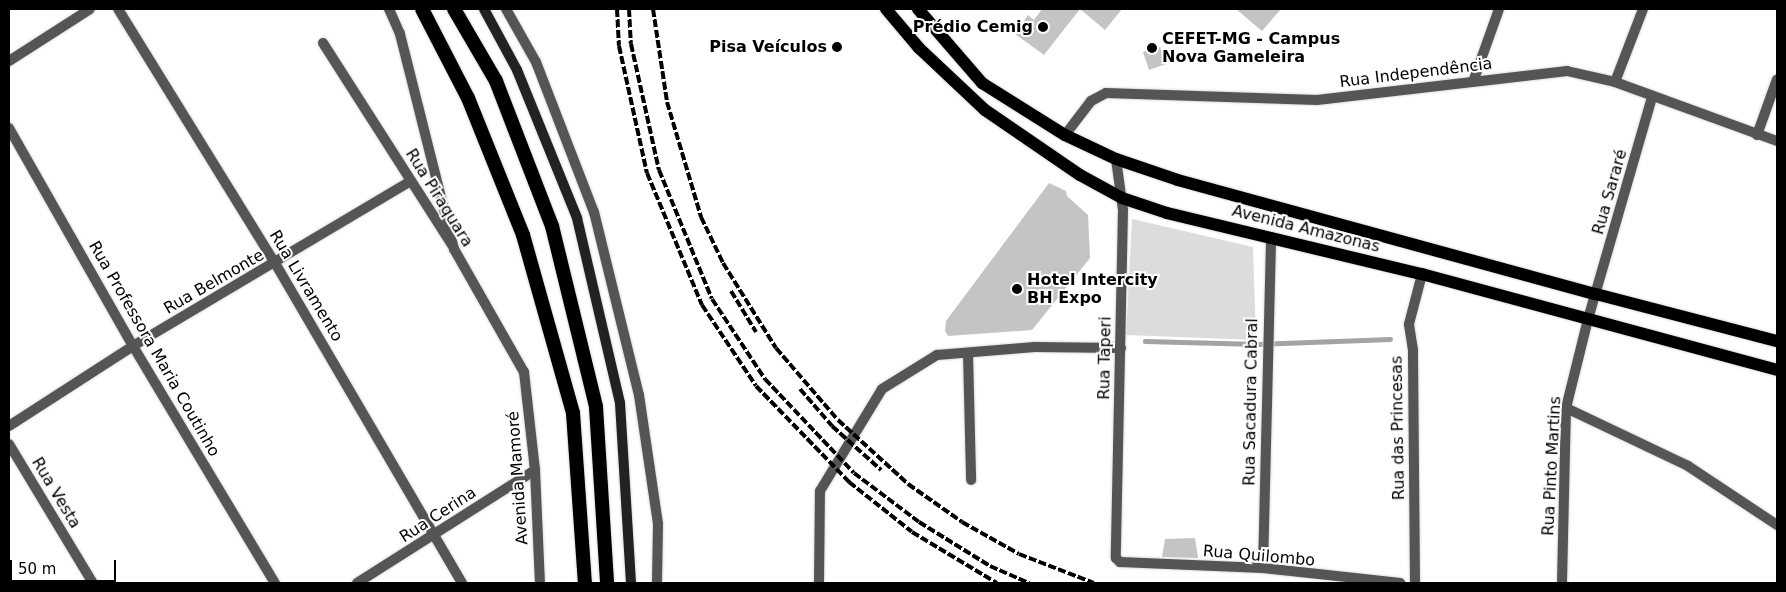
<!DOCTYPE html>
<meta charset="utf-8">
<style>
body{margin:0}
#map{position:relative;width:1786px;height:592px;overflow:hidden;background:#fff;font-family:"DejaVu Sans",sans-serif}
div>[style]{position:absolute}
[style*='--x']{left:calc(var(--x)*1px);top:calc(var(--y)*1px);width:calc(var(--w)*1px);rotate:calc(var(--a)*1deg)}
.green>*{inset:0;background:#dcdcdc}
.stream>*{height:4.5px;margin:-2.25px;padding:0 2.25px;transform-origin:2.25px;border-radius:2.25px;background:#a3a3a3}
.building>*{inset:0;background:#c4c4c4}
.roads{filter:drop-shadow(0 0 1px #dbdbdb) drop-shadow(0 0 1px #dbdbdb)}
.minor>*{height:10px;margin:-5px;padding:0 5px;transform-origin:5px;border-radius:5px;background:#555}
.tertiary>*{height:10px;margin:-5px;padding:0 5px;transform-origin:5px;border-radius:5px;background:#555}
.secondary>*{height:10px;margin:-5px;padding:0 5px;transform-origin:5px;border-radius:5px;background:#222}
.primary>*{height:12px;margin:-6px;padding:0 6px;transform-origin:6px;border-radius:6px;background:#000}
.trunk>*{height:14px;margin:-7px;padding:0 7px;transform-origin:7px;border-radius:7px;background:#000}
.rail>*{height:4px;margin-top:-2px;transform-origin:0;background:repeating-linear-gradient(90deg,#000 0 8px,transparent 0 10.5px)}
.dots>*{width:14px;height:14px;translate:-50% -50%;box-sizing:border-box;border:2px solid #fff;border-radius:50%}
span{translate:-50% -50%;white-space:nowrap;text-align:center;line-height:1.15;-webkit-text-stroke:4px #fff;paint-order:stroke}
.poi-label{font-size:16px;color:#000;font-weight:700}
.right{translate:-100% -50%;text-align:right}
.left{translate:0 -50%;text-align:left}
.street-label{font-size:16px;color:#000}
.frame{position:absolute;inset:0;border:10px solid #000;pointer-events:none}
.scale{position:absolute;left:10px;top:560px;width:106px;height:22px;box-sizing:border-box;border:2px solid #000;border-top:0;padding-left:6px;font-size:15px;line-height:18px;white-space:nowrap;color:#000;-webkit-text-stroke:4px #fff;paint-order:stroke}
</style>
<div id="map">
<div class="green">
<div style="clip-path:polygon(1132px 219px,1253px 247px,1256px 340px,1126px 335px)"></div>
</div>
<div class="stream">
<div style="--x:1145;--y:341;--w:113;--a:1.5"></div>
<div style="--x:1258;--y:344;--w:132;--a:-2.2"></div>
</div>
<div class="building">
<div style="clip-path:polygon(1042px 9px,1122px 9px,1105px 30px,1080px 9px,1044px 55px,1015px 34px,1028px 15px,1034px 20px)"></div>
<div style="clip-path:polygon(1236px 9px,1281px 9px,1262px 31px)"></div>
<div style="clip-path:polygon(1160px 47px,1166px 64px,1149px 70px,1143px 52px)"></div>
<div style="clip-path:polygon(1049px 183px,1066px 191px,1067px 196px,1088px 215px,1090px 258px,1032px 330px,948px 336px,945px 331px,946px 321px)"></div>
<div style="clip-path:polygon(1195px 538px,1198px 558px,1162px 557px,1165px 539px)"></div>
</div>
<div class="roads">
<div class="minor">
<div style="--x:118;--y:9;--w:299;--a:58.3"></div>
<div style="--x:275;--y:263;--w:371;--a:59.7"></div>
<div style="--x:323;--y:43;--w:240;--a:57.4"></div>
<div style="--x:9;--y:61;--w:96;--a:-32.7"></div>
<div style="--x:1473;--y:82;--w:77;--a:-70.4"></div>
<div style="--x:1615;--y:82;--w:78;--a:-69"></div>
<div style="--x:9;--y:128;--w:251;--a:60.4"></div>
<div style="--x:133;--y:346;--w:276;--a:59.1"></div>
<div style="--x:1065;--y:135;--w:43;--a:-52.6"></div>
<div style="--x:1091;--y:101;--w:17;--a:-28"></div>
<div style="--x:1106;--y:93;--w:211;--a:1.9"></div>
<div style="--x:1317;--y:100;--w:252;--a:-6.6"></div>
<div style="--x:1567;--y:71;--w:49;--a:12.9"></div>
<div style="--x:1615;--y:82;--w:172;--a:20"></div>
<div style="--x:1757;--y:135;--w:59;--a:-70.3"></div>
<div style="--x:1116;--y:159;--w:51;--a:82.2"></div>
<div style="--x:1123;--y:210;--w:348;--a:91.2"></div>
<div style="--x:1116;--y:558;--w:6;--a:45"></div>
<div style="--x:1120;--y:562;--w:143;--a:2.4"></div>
<div style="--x:1263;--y:568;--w:138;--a:6.2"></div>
<div style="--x:968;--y:353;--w:127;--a:88.6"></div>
<div style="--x:1566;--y:408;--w:135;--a:25.4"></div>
<div style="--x:1688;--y:466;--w:107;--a:33.5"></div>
<div style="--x:9;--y:426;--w:148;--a:-32.8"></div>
<div style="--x:133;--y:346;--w:323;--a:-30.7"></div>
<div style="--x:9;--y:444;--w:162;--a:58.9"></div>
<div style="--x:1263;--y:568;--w:331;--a:-88.6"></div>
<div style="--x:357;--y:583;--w:211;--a:-32.4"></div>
<div style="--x:819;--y:583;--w:92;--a:-89.4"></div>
<div style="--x:820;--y:491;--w:119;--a:-58.7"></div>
<div style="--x:882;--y:389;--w:65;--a:-31.7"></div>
<div style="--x:937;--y:355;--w:98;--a:-4.7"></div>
<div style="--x:1035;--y:347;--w:86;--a:0.7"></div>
<div style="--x:1415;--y:583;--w:233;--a:-90.5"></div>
<div style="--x:1413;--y:350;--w:26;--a:-99"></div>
<div style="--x:1409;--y:324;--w:52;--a:-75.4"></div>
<div style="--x:1562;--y:583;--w:175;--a:-88.7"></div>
<div style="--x:1566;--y:408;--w:92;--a:-76.1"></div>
<div style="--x:1588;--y:319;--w:231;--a:-73.9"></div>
</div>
<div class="tertiary">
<div style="--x:389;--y:9;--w:27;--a:66"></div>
<div style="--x:400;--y:34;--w:222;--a:75.9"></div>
<div style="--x:454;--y:249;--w:142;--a:60.4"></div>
<div style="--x:524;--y:372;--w:99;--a:83.6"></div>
<div style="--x:535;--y:470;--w:113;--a:87.5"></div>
<div style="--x:506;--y:9;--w:61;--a:60.5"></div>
<div style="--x:536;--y:62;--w:161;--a:68.9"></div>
<div style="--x:594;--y:212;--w:188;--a:76.2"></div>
<div style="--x:639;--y:395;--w:130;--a:81.6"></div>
<div style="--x:658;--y:524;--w:59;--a:91"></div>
</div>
<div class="secondary">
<div style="--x:484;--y:9;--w:69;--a:61.6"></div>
<div style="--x:517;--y:70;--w:160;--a:67.9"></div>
<div style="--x:577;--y:218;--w:190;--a:76.9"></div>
<div style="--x:620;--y:403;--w:180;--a:86.5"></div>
</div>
<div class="primary">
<div style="--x:886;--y:9;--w:51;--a:49.8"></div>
<div style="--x:919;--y:48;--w:91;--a:43.2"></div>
<div style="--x:985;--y:110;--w:115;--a:34.4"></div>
<div style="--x:1080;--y:175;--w:48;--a:28.7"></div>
<div style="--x:1122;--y:198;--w:47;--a:18.4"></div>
<div style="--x:1167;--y:213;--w:262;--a:13.5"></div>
<div style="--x:1422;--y:274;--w:368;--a:15.1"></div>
<div style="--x:918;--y:9;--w:98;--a:49.1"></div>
<div style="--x:982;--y:83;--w:98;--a:32.1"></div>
<div style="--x:1065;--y:135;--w:56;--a:25.2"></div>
<div style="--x:1116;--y:159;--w:65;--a:18.7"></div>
<div style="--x:1178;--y:180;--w:433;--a:15.3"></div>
<div style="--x:1596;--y:294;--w:187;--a:14.6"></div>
</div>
<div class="trunk">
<div style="--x:422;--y:9;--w:100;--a:62.7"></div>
<div style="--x:468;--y:98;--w:148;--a:68.1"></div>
<div style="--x:523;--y:235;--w:185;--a:74.3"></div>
<div style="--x:573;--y:413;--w:170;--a:86"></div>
<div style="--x:454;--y:9;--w:83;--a:59.7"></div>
<div style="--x:496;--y:81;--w:155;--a:68.9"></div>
<div style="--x:552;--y:226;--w:186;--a:76.3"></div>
<div style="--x:596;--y:407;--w:176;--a:86.4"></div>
</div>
</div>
<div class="rail">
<div style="--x:617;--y:9;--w:37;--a:87"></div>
<div style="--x:619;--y:46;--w:130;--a:77.6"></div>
<div style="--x:647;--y:173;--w:143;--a:67.4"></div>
<div style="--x:702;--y:305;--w:97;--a:56.3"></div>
<div style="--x:756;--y:386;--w:134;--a:45.9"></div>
<div style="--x:849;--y:482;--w:80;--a:38.4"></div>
<div style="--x:912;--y:532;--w:99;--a:31"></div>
<div style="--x:629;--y:9;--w:35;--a:87"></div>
<div style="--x:631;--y:44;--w:129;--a:77.5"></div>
<div style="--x:659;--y:170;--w:139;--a:67.7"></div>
<div style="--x:712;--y:299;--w:96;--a:56.5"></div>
<div style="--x:765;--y:379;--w:129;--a:46.6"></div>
<div style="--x:854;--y:473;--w:81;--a:37"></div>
<div style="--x:919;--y:522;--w:84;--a:31.8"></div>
<div style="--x:990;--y:566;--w:43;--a:23.6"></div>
<div style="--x:653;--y:9;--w:94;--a:81.4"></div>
<div style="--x:667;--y:102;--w:120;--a:73.5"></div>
<div style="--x:701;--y:217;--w:51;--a:64.4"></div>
<div style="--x:723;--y:263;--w:100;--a:58.1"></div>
<div style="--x:776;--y:348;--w:95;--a:49.3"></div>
<div style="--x:838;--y:420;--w:95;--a:42.4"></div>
<div style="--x:908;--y:484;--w:66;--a:35.1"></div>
<div style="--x:962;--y:522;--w:65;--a:29.3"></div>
<div style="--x:1019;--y:554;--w:80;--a:21.1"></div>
<div style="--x:731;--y:291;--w:48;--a:58.6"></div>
<div style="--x:800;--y:389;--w:49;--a:49.1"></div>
<div style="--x:832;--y:426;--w:66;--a:41.9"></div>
</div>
<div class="dots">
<div style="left:1043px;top:27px;background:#000"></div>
<div style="left:837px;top:47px;background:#000"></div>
<div style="left:1152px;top:48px;background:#000"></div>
<div style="left:1017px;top:289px;background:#000"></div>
</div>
<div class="poi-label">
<span class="right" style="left:1033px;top:27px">Prédio Cemig</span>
<span class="left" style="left:1162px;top:48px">CEFET-MG - Campus<br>Nova Gameleira</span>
<span class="right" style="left:827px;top:47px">Pisa Veículos</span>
<span class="left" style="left:1027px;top:289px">Hotel Intercity<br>BH Expo</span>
</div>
<div class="street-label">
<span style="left:1416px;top:73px;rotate:-7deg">Rua Independência</span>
<span style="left:1610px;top:192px;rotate:-74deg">Rua Sararé</span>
<span style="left:439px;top:198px;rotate:58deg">Rua Piraquara</span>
<span style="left:1306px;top:229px;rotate:14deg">Avenida Amazonas</span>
<span style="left:214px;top:282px;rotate:-30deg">Rua Belmonte</span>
<span style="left:306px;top:286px;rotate:59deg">Rua Livramento</span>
<span style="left:154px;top:349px;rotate:60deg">Rua Professora Maria Coutinho</span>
<span style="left:1105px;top:358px;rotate:-89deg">Rua Taperi</span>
<span style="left:1251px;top:402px;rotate:-89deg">Rua Sacadura Cabral</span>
<span style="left:1398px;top:428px;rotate:-91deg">Rua das Princesas</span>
<span style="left:1552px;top:466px;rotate:-87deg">Rua Pinto Martins</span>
<span style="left:518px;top:478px;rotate:-94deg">Avenida Mamoré</span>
<span style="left:56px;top:493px;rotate:59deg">Rua Vesta</span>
<span style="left:438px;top:515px;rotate:-33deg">Rua Cerina</span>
<span style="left:1259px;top:556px;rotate:5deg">Rua Quilombo</span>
</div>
<div class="frame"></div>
<div class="scale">50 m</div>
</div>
